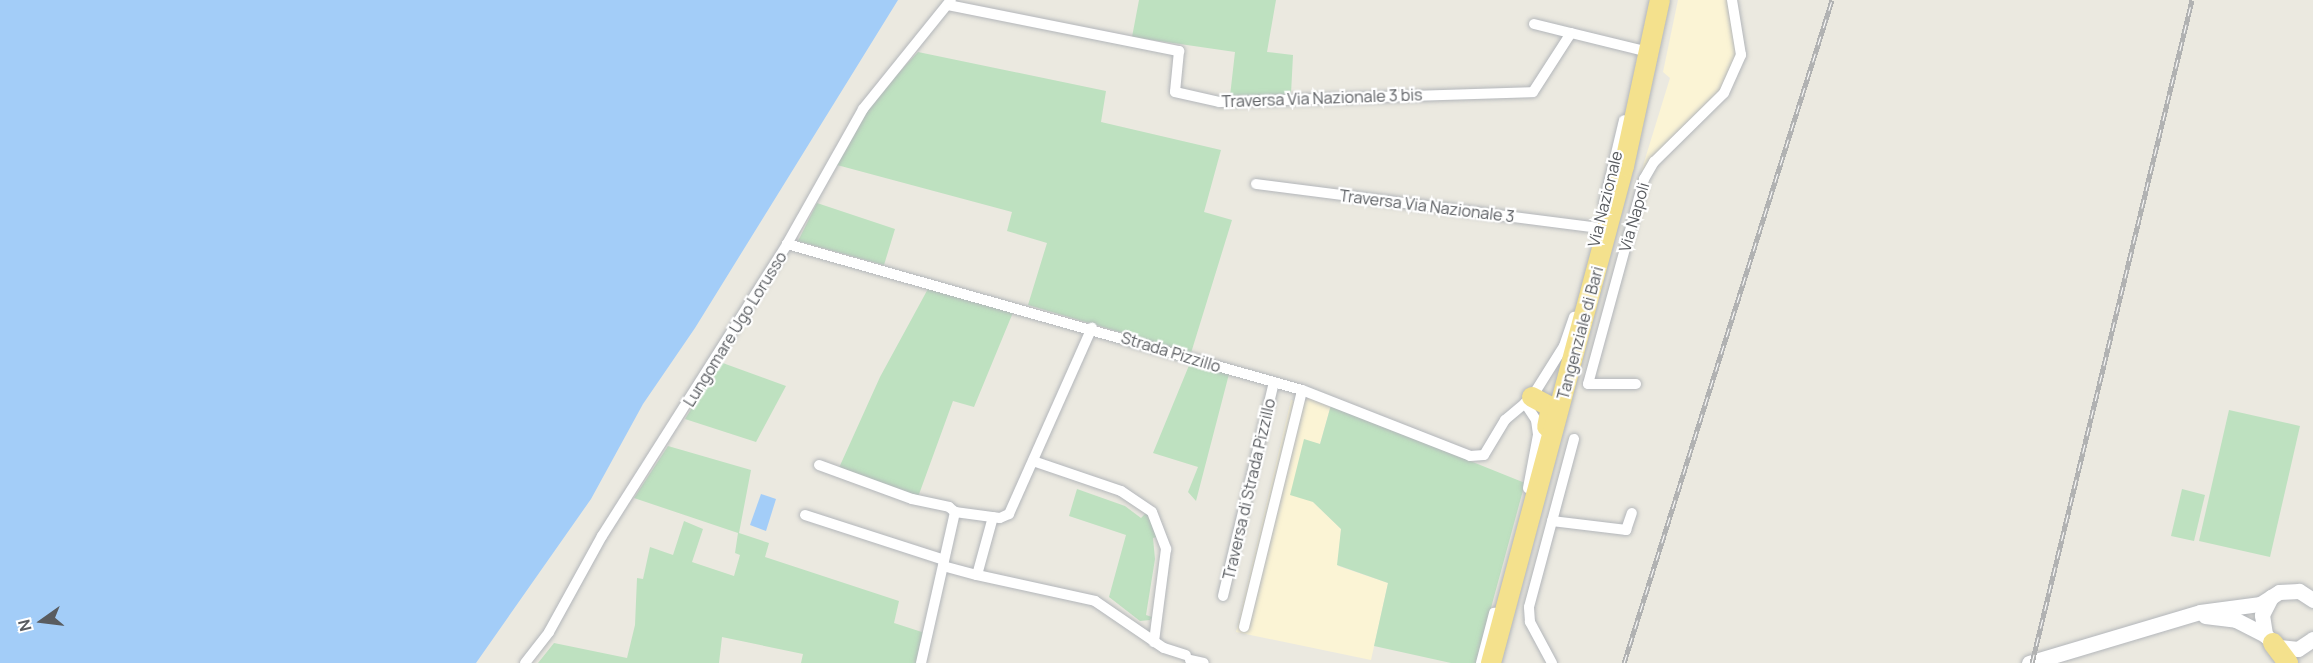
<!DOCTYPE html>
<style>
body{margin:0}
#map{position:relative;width:2313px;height:663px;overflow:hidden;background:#ebe9e0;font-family:Manrope,sans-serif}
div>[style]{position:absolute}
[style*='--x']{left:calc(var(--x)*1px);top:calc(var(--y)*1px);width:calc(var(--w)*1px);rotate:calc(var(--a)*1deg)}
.commercial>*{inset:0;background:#fbf4d5}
.green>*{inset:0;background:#bee1c0}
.water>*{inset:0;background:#a3cdf8}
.roads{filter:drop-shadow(0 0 2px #b3b6ba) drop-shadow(0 0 2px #b3b6ba)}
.street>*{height:10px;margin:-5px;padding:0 5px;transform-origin:5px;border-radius:5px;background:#fff}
.secondary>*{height:15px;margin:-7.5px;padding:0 7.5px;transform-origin:7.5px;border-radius:7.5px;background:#fff}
.highway>*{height:20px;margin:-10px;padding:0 10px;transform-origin:10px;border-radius:10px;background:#f4e18d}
.rail>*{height:5px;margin-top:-2.5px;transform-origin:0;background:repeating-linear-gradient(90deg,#fff 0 9px,#b1b2b2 0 18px);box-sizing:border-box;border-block:2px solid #b1b2b2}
span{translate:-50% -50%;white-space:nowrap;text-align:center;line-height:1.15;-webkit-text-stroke:4.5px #fff;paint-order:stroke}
.street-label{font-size:16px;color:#595c60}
.north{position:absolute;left:12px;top:591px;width:60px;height:60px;-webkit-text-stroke:4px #fff;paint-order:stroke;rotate:256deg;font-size:16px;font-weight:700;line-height:24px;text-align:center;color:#595c60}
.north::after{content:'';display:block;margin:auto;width:21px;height:27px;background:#595c60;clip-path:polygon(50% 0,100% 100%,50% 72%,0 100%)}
</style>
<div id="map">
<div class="commercial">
<div style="clip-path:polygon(1678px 0,1729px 0,1737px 53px,1720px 91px,1641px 172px,1670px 78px,1663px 72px)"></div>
<div style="clip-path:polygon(1308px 397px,1331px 405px,1320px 444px,1304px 440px,1313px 502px,1341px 529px,1338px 566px,1388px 583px,1371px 660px,1236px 632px,1291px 400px,1304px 403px)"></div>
</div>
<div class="green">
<div style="clip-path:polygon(1139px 0,1276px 0,1267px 52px,1293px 55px,1291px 94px,1230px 96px,1235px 52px,1132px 37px)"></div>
<div style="clip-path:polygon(918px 52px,1106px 91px,1101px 122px,1221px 150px,1204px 212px,1232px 220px,1191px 353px,1028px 305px,1047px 243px,1007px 231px,1012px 212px,837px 165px,872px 101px)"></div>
<div style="clip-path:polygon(817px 203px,895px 229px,884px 265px,798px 241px)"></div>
<div style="clip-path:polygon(929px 287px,1014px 310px,974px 407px,953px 401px,918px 497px,838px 470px,880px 377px)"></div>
<div style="clip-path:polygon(720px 362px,786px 386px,756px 442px,685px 419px)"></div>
<div style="clip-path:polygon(1190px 363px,1229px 374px,1196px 501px,1188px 492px,1198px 467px,1153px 453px)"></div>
<div style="clip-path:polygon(1331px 405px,1525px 483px,1476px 663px,1451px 663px,1374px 646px,1388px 583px,1337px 565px,1341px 529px,1313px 502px,1290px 495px,1304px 439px,1320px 444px)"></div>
<div style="clip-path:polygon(2229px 410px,2300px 426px,2270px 557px,2199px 541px)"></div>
<div style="clip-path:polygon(668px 446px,751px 470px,739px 533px,769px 543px,765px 557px,899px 601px,894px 623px,925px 633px,919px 663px,801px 663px,803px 654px,722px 637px,719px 663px,538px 663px,554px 643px,627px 658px,635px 625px,637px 578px,643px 579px,650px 547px,673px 555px,684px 521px,703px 529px,692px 562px,734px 576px,740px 555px,735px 553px,738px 533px,634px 498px)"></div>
<div style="clip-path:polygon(1077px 489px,1125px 506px,1141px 518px,1146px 513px,1150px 518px,1160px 536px,1153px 538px,1155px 559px,1146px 615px,1152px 617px,1150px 620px,1140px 621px,1109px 597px,1126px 535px,1069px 516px)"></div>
<div style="clip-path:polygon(2182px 489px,2205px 495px,2194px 541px,2171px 536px)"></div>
</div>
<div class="water">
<div style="clip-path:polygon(0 0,898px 0,695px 328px,643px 404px,591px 499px,476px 663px,0 663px)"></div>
<div style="clip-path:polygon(761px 494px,776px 499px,766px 531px,750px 525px)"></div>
</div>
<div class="roads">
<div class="street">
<div style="--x:948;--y:5;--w:236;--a:11.3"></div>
<div style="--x:1179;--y:51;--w:41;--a:95.6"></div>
<div style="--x:1175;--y:92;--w:45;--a:12.8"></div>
<div style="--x:1219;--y:102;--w:314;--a:-1.8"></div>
<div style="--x:1533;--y:92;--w:70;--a:-57.2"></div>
<div style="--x:1571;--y:33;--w:72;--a:13.7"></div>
<div style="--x:1534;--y:24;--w:38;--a:14"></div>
<div style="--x:1256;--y:184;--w:345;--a:7.3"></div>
<div style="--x:1604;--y:204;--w:86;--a:-76.6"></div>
<div style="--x:787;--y:244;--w:535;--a:15.83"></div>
<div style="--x:1302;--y:390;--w:180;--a:21.4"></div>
<div style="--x:1470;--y:456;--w:14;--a:-4"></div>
<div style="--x:1484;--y:455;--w:41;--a:-59"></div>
<div style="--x:1505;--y:420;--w:35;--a:-40"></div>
<div style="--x:1532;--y:397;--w:60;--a:-57.9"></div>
<div style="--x:1564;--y:346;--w:31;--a:-71"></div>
<div style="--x:1636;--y:384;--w:48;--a:180"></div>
<div style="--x:1588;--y:384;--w:213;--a:-74.7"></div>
<div style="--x:1644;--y:179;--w:20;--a:-60"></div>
<div style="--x:1654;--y:162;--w:98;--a:-44.6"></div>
<div style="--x:1724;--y:93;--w:42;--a:-65.9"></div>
<div style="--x:1741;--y:55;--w:56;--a:-99.3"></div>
<div style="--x:1525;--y:403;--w:20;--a:57"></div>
<div style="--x:1536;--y:420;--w:15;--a:82"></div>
<div style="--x:1538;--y:435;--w:54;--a:100.7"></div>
<div style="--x:1033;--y:461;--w:93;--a:18.8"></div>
<div style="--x:1121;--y:491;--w:37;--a:34"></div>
<div style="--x:1152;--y:512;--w:40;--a:69"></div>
<div style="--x:1166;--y:549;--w:94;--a:97.4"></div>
<div style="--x:819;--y:465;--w:99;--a:20.1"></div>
<div style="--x:912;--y:499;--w:38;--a:12"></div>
<div style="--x:949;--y:507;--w:8;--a:40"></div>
<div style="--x:955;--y:512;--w:45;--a:7.6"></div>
<div style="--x:1000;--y:518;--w:10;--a:-24"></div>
<div style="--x:1009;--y:514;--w:204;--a:-66"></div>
<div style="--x:805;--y:515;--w:146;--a:17.9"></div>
<div style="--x:1552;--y:521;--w:75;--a:6.9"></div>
<div style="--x:1626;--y:530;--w:18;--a:-71"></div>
<div style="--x:943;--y:566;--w:35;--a:15"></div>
<div style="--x:977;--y:575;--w:60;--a:-74.6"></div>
<div style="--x:977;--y:575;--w:121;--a:12.4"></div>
<div style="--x:1095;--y:601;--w:83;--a:34.3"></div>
<div style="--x:1164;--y:648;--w:23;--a:18"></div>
<div style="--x:1223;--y:596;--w:220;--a:-76.6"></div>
<div style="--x:1244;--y:627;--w:244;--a:-76.2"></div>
<div style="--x:1190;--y:660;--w:14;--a:12"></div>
<div style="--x:525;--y:663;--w:39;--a:-52"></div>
<div style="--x:549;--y:632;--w:110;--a:-61.1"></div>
<div style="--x:602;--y:536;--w:346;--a:-57.6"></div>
<div style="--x:787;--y:244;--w:155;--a:-60.6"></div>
<div style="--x:863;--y:109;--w:140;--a:-51.1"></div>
<div style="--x:921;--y:663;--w:155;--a:-77.3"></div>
<div style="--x:1481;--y:663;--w:52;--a:-75.4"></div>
<div style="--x:1552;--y:663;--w:47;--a:-118.2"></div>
<div style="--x:1530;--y:622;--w:15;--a:-94"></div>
<div style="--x:1529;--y:607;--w:174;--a:-75"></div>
</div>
<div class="secondary">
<div style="--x:2313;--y:600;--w:17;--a:-147"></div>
<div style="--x:2299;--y:591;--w:20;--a:177"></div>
<div style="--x:2279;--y:592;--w:9;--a:148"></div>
<div style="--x:2271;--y:597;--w:20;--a:117"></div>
<div style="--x:2262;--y:615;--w:20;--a:81"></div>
<div style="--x:2265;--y:635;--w:18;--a:41"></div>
<div style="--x:2279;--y:647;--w:19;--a:6"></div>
<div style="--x:2298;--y:649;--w:18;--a:-34"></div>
<div style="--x:2205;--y:616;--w:31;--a:7"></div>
<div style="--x:2236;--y:620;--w:33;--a:27"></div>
<div style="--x:2029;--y:663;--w:178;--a:-16.6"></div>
<div style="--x:2200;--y:612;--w:61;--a:-7.6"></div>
<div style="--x:2260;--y:604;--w:13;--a:-32"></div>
</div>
<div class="highway">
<div style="--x:1532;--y:397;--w:21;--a:28"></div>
<div style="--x:1551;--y:407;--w:20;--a:101"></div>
<div style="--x:2273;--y:643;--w:25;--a:53"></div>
<div style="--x:1491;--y:663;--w:514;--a:-75.02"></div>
<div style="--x:1624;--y:166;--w:170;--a:-77.8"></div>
</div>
</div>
<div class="rail">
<div style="--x:1624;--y:663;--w:695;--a:-72.58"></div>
<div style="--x:2032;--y:663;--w:682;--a:-76.43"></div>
</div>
<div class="street-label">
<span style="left:1322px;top:98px;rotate:-2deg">Traversa Via Nazionale 3 bis</span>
<span style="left:1605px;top:199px;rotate:-76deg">Via Nazionale</span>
<span style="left:1427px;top:206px;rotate:7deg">Traversa Via Nazionale 3</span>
<span style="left:1634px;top:217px;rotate:-74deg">Via Napoli</span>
<span style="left:735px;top:329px;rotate:-58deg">Lungomare Ugo Lorusso</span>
<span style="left:1580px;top:333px;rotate:-75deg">Tangenziale di Bari</span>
<span style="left:1171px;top:352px;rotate:17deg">Strada Pizzillo</span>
<span style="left:1249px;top:489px;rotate:-77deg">Traversa di Strada Pizzillo</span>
</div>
<div class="north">N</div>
</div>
